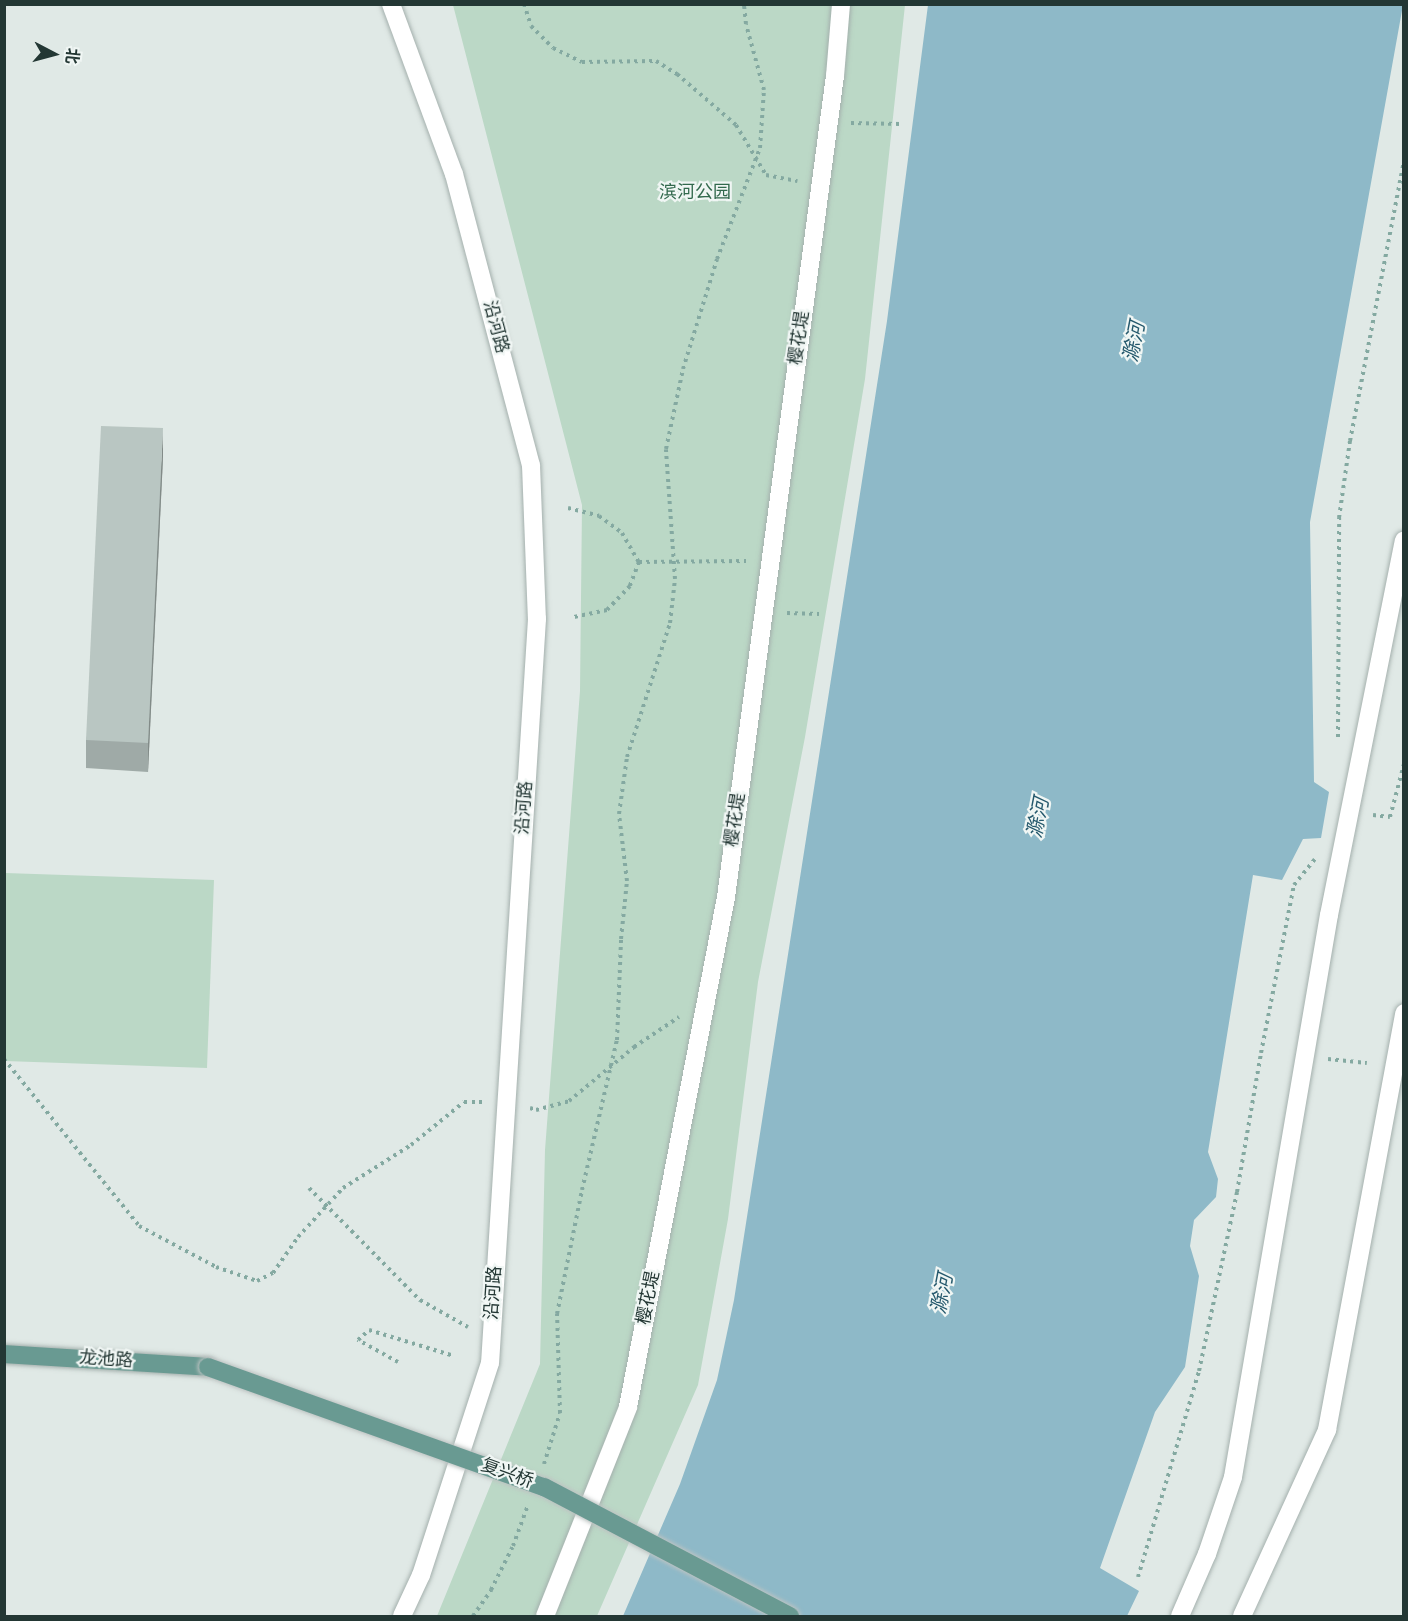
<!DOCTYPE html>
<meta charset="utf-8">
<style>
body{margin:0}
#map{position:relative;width:1408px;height:1621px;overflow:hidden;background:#e0e9e6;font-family:"Alegreya Sans","Noto Sans SC",sans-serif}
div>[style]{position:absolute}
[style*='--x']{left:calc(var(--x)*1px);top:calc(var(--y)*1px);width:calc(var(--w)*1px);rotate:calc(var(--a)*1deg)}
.green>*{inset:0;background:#bbd8c6}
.water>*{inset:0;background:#8eb9c8}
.path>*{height:4px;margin-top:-2px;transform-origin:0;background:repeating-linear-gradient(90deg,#84a9a1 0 3px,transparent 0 7.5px)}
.roads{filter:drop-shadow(0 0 2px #a4b0ad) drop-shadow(0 0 2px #a4b0ad)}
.minor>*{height:18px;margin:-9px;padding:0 9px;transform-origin:9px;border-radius:9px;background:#fff}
.major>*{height:18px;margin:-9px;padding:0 9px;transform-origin:9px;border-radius:9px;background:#699a92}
.bridges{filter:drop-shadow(0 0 2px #bdc3c2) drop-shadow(0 0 2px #bdc3c2)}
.major-bridge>*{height:18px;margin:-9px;padding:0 9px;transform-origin:9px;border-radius:9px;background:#699a92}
.wall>*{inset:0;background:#9faaa7}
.shaded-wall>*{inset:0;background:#828b88}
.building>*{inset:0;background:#b9c6c2}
span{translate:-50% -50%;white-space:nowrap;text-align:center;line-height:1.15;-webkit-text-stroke:4.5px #f0f6f4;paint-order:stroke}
.park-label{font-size:18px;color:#32694d}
.street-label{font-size:18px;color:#233734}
.water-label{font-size:20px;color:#24586c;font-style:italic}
.frame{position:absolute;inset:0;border:6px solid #233734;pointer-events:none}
.north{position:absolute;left:24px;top:24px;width:60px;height:60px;-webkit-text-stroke:4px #f0f6f4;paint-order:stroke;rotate:96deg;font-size:16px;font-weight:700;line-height:24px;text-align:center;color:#233734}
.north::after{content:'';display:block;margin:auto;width:21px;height:27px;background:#233734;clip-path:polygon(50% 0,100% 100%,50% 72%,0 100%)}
</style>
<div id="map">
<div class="green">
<div style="clip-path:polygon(453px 5px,905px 5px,865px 379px,805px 737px,758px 982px,728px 1219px,698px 1385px,597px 1616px,437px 1616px,540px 1364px,545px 1150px,580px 691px,582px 505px)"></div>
<div style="clip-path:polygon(5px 873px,214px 880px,207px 1068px,5px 1061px)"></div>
</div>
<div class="water">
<div style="clip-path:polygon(928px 5px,1403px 5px,1310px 522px,1314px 782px,1329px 792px,1321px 838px,1303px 839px,1282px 880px,1253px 875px,1208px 1152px,1218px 1179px,1216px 1197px,1194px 1220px,1190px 1246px,1199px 1276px,1185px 1367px,1155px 1412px,1100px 1568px,1139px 1591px,1127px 1616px,623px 1616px,680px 1484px,717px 1380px,734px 1300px,887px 321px)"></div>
</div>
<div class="path">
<div style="--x:524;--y:4;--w:23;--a:72"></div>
<div style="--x:531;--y:26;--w:31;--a:45"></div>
<div style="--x:553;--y:48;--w:32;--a:26"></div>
<div style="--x:582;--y:62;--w:74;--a:-0.8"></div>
<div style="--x:656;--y:61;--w:25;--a:32"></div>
<div style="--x:677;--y:74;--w:78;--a:40.8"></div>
<div style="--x:736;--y:125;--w:58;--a:59"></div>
<div style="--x:766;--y:175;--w:32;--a:11"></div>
<div style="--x:851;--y:123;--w:50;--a:1.1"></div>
<div style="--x:568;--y:508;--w:32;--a:14"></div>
<div style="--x:599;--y:516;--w:29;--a:36"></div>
<div style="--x:622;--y:533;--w:34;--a:60"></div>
<div style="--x:639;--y:562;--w:26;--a:111"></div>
<div style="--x:630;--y:586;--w:33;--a:134"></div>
<div style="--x:607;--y:610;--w:35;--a:168"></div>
<div style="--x:639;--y:562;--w:107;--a:-0.5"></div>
<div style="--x:787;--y:613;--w:32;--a:2"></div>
<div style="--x:1338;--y:737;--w:219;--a:-89.7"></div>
<div style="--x:1339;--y:518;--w:78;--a:-81.9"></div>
<div style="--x:1350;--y:441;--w:285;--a:-79.1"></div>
<div style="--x:1373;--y:815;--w:17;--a:7"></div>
<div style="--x:1390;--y:817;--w:55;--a:-75.2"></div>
<div style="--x:4;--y:1059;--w:215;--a:51"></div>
<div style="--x:139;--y:1226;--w:87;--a:28"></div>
<div style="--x:216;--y:1267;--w:43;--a:18.9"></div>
<div style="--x:257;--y:1281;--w:18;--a:-27"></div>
<div style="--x:273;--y:1273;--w:44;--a:-55.2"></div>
<div style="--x:298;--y:1237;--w:67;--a:-47.4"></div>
<div style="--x:343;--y:1188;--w:80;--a:-32.3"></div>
<div style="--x:411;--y:1145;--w:68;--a:-39.1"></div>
<div style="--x:464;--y:1102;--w:20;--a:0"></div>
<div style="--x:1328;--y:1059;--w:39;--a:6"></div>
<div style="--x:530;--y:1108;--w:6;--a:18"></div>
<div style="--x:536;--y:1110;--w:34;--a:-15"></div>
<div style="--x:569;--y:1101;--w:85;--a:-39.7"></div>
<div style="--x:634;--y:1047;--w:54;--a:-33.7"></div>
<div style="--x:309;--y:1188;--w:158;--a:45.3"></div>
<div style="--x:420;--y:1300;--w:55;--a:29.4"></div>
<div style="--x:398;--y:1362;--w:46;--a:-151.2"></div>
<div style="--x:358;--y:1340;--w:15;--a:-42"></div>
<div style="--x:369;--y:1330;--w:89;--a:17"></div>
<div style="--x:544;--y:1464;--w:53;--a:-72.6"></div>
<div style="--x:560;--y:1413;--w:99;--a:-91.7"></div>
<div style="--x:557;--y:1314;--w:126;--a:-78.6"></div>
<div style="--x:582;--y:1190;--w:154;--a:-76.9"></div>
<div style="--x:617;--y:1040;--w:101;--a:-87.7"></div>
<div style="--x:621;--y:939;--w:58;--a:-84.1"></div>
<div style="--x:627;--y:881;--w:67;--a:-96.8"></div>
<div style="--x:619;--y:814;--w:58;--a:-82"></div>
<div style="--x:627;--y:757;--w:141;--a:-72.2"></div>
<div style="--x:670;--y:623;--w:44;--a:-83.5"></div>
<div style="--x:675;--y:579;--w:130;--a:-94"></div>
<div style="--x:666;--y:449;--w:82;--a:-78"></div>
<div style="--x:683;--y:369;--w:115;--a:-72.8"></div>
<div style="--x:717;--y:259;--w:119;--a:-68.8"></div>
<div style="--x:760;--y:148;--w:58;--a:-86.1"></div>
<div style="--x:764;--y:90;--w:68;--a:-105.3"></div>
<div style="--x:746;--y:24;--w:20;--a:-96"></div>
<div style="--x:1138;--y:1577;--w:215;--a:-73.5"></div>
<div style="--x:1199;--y:1371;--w:183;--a:-78"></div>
<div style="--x:1237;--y:1192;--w:141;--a:-80.2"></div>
<div style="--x:1261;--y:1053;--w:171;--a:-78.9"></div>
<div style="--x:1294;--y:885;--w:33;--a:-51"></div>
<div style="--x:473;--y:1616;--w:32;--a:-55"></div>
<div style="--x:491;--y:1590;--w:49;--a:-63.4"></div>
<div style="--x:513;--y:1546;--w:44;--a:-69.9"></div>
</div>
<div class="roads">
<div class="minor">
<div style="--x:391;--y:4;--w:181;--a:69.7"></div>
<div style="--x:454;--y:174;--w:301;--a:75.2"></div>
<div style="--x:531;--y:465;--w:154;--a:87.8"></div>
<div style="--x:537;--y:619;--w:745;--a:93.61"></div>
<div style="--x:490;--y:1363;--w:223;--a:108"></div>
<div style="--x:421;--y:1575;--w:45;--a:114.9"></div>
<div style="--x:545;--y:1616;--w:225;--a:-68.3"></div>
<div style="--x:628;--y:1407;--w:519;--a:-79.12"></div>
<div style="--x:726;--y:897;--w:828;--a:-82.44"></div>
<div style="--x:835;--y:76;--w:72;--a:-85.2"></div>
<div style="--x:1180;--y:1616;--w:68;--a:-66.5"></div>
<div style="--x:1207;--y:1554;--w:81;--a:-71.3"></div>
<div style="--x:1233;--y:1477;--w:570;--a:-80.31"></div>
<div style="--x:1329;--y:915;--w:382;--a:-78.7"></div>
<div style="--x:1242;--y:1616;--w:205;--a:-65.4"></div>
<div style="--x:1327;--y:1430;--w:424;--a:-79.5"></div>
</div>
<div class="major">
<div style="--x:4;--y:1354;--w:204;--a:3.6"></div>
</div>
</div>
<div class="bridges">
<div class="major-bridge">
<div style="--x:208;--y:1367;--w:357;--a:19.7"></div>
<div style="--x:544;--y:1487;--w:278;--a:27.7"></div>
</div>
</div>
<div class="wall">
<div style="clip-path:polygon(163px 457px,148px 772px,86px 768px,86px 740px)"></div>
</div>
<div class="shaded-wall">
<div style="clip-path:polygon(163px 428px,163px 457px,148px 772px,148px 743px)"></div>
</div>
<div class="building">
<div style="clip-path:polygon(101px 426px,163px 428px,148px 743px,86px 740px)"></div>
</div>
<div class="park-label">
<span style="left:695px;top:193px">滨河公园</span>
</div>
<div class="street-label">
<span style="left:495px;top:327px;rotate:75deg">沿河路</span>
<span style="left:800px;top:338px;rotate:-82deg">樱花堤</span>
<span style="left:525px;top:808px;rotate:-86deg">沿河路</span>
<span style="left:736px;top:820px;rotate:-82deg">樱花堤</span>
<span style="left:494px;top:1293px;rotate:-86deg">沿河路</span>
<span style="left:649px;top:1298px;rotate:-79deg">樱花堤</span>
<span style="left:106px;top:1360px;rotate:4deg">龙池路</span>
<span style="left:507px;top:1474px;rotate:20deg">复兴桥</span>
</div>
<div class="water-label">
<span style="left:1135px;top:342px;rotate:-79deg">滁河</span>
<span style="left:1039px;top:818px;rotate:-79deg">滁河</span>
<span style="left:943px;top:1294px;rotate:-79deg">滁河</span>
</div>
<div class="frame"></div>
<div class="north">北</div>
</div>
